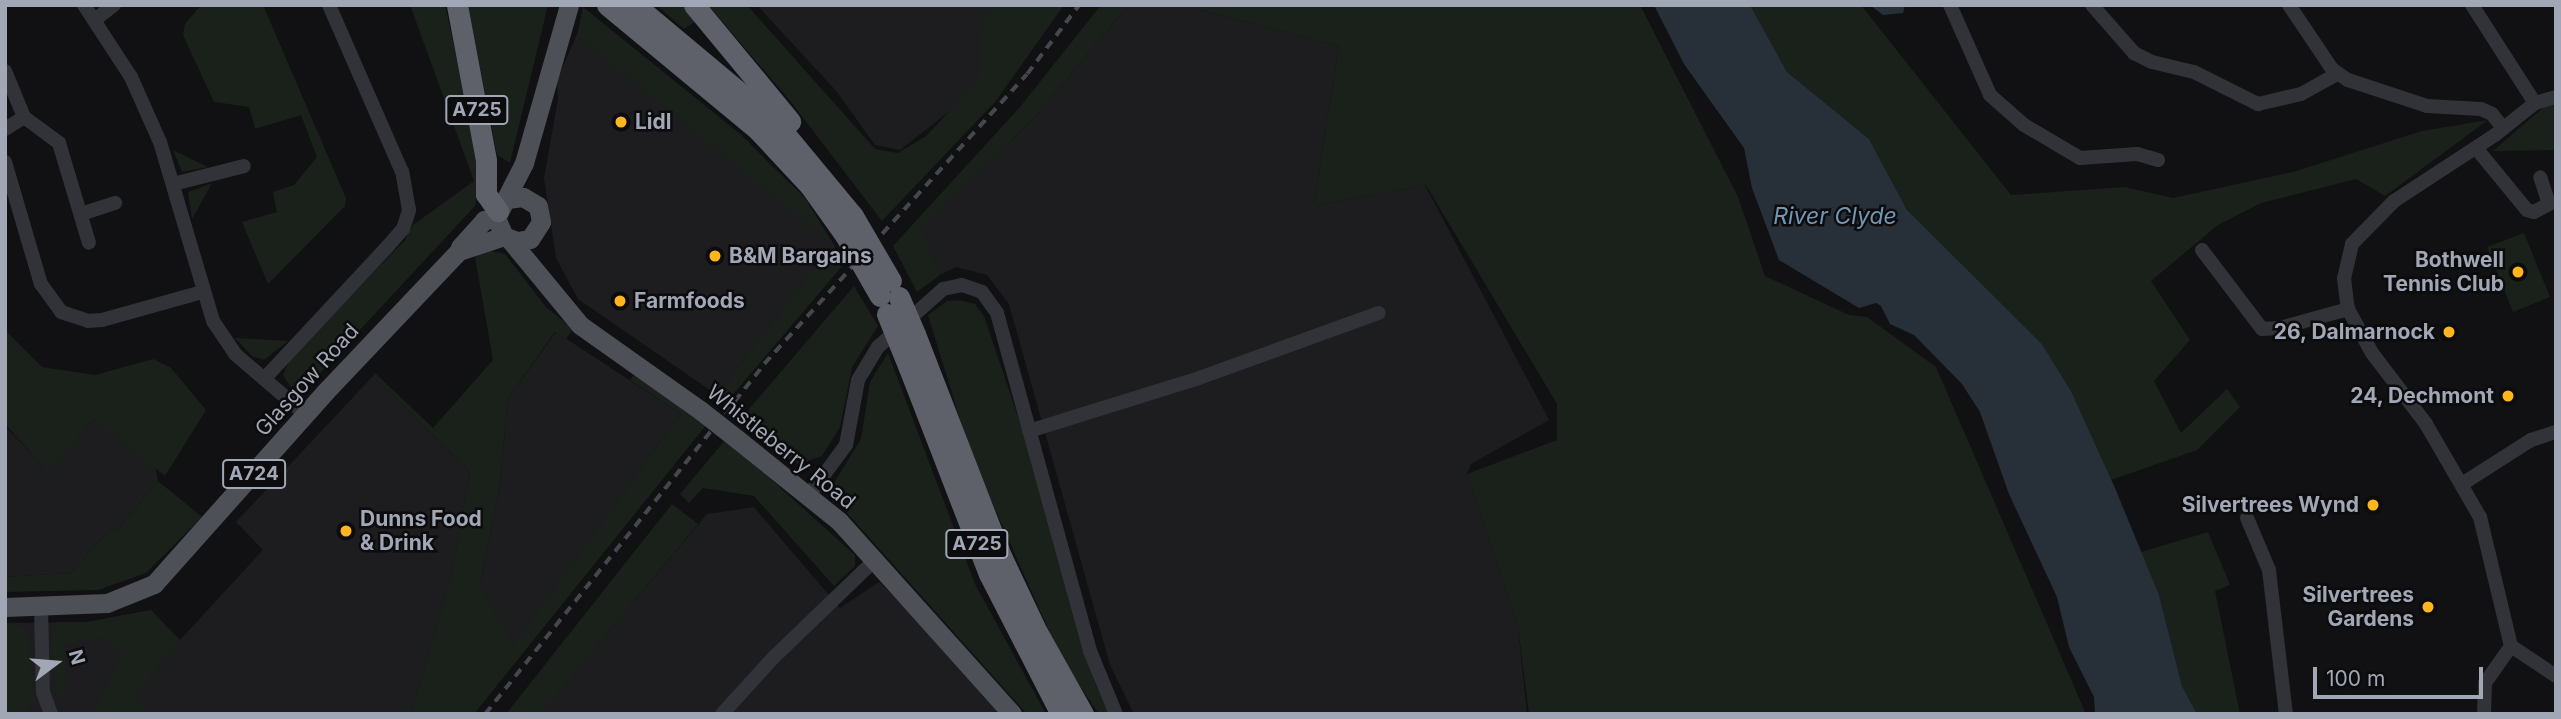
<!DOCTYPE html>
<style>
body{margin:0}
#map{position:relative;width:2561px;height:719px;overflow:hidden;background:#111113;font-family:Inter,sans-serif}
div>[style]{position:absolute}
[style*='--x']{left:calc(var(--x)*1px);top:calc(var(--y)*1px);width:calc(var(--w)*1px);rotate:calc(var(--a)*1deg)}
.built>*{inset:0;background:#1d1d20}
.green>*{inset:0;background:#19211a}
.water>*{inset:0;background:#273038}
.minor>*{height:14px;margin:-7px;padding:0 7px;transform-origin:7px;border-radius:7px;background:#323338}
.major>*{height:19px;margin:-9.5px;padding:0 9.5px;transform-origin:9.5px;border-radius:9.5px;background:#4e5058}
.highway>*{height:21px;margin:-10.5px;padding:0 10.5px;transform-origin:10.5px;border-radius:10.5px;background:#5e616a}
.rail>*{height:3.5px;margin-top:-1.75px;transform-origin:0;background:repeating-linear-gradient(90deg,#45474e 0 9px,transparent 0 16px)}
.major-bridge>*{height:19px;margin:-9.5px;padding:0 9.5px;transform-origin:9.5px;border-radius:9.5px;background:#4e5058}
.highway-bridge>*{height:21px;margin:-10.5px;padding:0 10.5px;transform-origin:10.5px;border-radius:10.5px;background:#5e616a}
.dots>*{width:19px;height:19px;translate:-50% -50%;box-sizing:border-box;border:4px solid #0c0c0e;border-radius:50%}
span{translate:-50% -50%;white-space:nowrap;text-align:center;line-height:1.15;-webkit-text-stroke:5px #0c0c0e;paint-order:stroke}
.shield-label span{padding:2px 5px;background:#0c0c0e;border:2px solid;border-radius:5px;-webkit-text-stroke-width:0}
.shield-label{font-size:19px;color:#a1a7b5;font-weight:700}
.poi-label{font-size:21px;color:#a1a7b5;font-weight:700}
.left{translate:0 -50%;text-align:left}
.right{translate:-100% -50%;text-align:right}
.street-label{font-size:21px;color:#a1a7b5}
.water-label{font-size:23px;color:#7496b4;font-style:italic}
.frame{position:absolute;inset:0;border:7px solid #a1a7b5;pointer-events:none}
.north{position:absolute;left:21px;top:628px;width:70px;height:70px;-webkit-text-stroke:5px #0c0c0e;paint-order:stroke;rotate:74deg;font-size:19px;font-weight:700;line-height:28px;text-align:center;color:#a1a7b5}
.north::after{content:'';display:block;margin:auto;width:24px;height:32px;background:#a1a7b5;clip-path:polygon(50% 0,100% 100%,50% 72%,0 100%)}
.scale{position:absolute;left:2313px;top:667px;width:170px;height:32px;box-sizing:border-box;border:4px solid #a1a7b5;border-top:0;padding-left:9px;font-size:21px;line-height:24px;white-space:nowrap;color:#a1a7b5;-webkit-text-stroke:5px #0c0c0e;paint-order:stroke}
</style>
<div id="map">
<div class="built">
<div style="clip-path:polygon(757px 5px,1050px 5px,983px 85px,900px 150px,875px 145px,837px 92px)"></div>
<div style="clip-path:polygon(1128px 5px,1182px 5px,1339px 46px,1314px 205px,1425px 185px,1549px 420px,1471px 464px,1467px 474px,1518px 627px,1527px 714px,1134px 714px,1110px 665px,1009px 304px,987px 275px,956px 267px,940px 275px,920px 228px,1035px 117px)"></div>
<div style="clip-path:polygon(577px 34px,834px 245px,717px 395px,578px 299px,556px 258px,544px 178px,558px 99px,557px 80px)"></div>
<div style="clip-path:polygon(556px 332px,681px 414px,513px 647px,480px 584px,499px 491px,508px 398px)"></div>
<div style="clip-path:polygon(373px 376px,470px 471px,451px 578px,411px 714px,5px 714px,5px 623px,87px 622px,151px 610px,180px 640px,263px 550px,236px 522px)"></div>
<div style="clip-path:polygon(94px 419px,155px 465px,158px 481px,118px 529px,107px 533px,71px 573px,5px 577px,5px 426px,48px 471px)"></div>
<div style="clip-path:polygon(754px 507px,840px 608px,879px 582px,946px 648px,1001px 714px,539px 714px,707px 514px)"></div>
</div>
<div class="green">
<div style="clip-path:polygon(201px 5px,263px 5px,346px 198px,345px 206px,268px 284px,242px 222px,277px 212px,273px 192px,294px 185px,317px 157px,301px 115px,255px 129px,249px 107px,214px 102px,183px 35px,185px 24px)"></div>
<div style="clip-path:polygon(410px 5px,445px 5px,472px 128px,479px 182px,475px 206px,307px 387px,292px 389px,283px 375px,291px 357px,405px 240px,413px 225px,474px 181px)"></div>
<div style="clip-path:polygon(468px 5px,548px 5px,510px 163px,497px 155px)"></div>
<div style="clip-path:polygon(656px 5px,684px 5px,698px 20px,684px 29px)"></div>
<div style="clip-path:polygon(708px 5px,747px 5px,875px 149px,898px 153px,926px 136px,978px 81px,982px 21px,994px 5px,1064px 5px,995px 102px,882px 221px,791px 102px)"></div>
<div style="clip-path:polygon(1101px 5px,1128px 5px,1035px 117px,921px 228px,940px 275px,917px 292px,893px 246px,1020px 107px)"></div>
<div style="clip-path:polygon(1182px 5px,1640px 5px,1738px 197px,1765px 276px,1849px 315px,1867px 317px,1936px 367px,2086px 714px,1529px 714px,1518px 627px,1467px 474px,1557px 440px,1557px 404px,1426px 185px,1314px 205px,1339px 46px)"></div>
<div style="clip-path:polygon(1750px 5px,1861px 5px,2011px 195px,2125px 187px,2173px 198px,2293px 172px,2422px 131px,2488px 120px,2385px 196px,2356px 179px,2261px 203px,2218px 225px,2151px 281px,2190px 340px,2154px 381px,2181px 433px,2227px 389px,2240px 407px,2197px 450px,2111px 480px,2071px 391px,2042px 344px,1907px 210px,1869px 139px,1787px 72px)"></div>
<div style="clip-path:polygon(583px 7px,739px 133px,805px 198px,834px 245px,844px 264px,724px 405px,717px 395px,833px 245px,577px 35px)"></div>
<div style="clip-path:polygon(2556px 105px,2556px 150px,2493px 151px,2544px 107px)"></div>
<div style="clip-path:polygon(173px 150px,208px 167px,182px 172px)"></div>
<div style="clip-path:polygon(212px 183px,192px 219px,188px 192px)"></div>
<div style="clip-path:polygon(2524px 233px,2550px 297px,2513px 312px,2487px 247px)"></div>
<div style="clip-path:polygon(486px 250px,505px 254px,546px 307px,573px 329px,566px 339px,555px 332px,508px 398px,499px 491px,480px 584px,513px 646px,681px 414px,630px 380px,634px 375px,707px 424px,474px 714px,411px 714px,451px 577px,470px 471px,373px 376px,375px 373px,433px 428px,493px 360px,475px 257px)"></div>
<div style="clip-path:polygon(854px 286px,878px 326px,852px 367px,840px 427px,822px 456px,798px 464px,758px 439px,744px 415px)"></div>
<div style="clip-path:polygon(960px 300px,975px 304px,984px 316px,1026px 440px,1079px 633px,1096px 685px,1111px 714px,1099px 714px,1061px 658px,971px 455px,928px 315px,947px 301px)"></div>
<div style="clip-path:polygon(5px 330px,42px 367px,95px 375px,153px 359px,171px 368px,206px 410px,165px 476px,94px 419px,48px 472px,5px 424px)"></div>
<div style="clip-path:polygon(235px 338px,288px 341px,264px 360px,252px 356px)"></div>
<div style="clip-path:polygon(888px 353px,975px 584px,1046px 714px,1027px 714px,833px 497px,834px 483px,861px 439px,870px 382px)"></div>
<div style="clip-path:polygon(726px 439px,855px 555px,855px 566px,834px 586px,754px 496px,703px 488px,689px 503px,680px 494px)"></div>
<div style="clip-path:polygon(158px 481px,202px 517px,146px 573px,98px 590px,5px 592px,5px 577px,71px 573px,107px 533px,118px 529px)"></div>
<div style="clip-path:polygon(672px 504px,698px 524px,540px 714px,506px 714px)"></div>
<div style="clip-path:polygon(2208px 532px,2230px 585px,2215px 591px,2240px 714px,2197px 714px,2182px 686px,2159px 595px,2141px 552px)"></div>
<div style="clip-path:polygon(151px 610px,179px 640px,134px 696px,152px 714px,91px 714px,124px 655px,105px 637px,64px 645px,67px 689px,62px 697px,56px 695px,51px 641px,56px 622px,87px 622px)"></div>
<div style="clip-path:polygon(5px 623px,25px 627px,30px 642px,32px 702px,25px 714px,5px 714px)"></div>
</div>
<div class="water">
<div style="clip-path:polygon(1654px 5px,1750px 5px,1787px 72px,1869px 139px,1907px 210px,2042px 344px,2071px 391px,2115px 488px,2159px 595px,2182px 686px,2197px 714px,2095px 714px,2094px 697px,2069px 647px,2057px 597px,2009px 494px,1980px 412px,1962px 384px,1914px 335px,1890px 324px,1881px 306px,1876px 303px,1859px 308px,1779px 260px,1752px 188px,1744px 148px,1684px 64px)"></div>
<div style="clip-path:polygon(1870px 5px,1905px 5px,1903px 13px,1883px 15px)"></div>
</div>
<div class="minor">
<div style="--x:84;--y:5;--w:86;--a:56.9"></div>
<div style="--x:131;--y:77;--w:71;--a:66"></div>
<div style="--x:160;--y:142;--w:187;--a:73.5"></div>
<div style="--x:213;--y:321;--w:40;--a:56"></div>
<div style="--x:235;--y:354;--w:92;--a:40.6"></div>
<div style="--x:1950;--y:5;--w:98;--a:66"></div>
<div style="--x:1990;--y:95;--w:45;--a:41.4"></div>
<div style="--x:2024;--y:125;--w:65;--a:30.5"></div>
<div style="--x:2080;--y:158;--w:57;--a:-4"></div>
<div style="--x:2137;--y:154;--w:22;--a:16"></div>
<div style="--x:2092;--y:5;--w:64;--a:48.8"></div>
<div style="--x:2134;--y:53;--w:20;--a:27"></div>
<div style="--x:2152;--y:62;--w:43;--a:13.4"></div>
<div style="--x:2194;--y:72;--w:72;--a:26.6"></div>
<div style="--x:2258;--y:104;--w:44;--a:-13.1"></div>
<div style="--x:2301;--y:94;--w:41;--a:-29.1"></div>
<div style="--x:2289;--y:5;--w:77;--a:56.1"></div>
<div style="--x:2332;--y:69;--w:19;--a:35"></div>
<div style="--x:2348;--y:80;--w:83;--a:18.2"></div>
<div style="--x:2427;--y:106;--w:54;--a:3.2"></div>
<div style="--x:2481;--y:109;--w:12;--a:24"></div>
<div style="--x:2492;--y:114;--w:18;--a:52"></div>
<div style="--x:2472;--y:5;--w:117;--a:57.3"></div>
<div style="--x:96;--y:19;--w:23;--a:-38"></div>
<div style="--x:5;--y:71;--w:50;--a:67.6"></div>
<div style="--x:2556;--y:97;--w:22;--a:164"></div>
<div style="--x:2535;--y:103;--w:51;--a:141.3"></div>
<div style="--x:2495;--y:135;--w:121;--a:146.8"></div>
<div style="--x:2394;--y:201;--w:60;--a:134.3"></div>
<div style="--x:2352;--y:244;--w:35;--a:103"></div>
<div style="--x:2344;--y:278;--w:31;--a:83"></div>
<div style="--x:2348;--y:309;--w:50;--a:61.4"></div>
<div style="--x:2372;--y:353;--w:89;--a:52.7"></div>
<div style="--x:2426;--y:424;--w:108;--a:59.9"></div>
<div style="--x:2480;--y:517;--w:133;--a:76.5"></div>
<div style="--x:2511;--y:646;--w:54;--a:33.7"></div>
<div style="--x:5;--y:129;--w:22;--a:-32"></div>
<div style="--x:24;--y:117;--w:44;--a:36.6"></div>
<div style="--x:59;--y:143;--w:104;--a:73.3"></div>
<div style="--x:2476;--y:148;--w:80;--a:50.6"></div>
<div style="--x:2527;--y:210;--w:7;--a:16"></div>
<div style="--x:2534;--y:212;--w:17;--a:-28"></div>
<div style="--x:2549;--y:204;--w:28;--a:-108"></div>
<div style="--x:5;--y:162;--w:127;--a:73.6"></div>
<div style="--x:41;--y:284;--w:34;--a:54"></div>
<div style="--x:61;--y:312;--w:28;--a:18"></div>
<div style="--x:88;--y:321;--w:14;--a:-4"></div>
<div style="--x:102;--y:320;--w:104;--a:-15.6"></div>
<div style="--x:173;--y:184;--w:73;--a:-14.2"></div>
<div style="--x:81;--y:214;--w:36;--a:-18"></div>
<div style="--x:2202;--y:250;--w:99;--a:52.8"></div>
<div style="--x:2262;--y:329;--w:18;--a:-3"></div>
<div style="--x:2280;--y:328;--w:71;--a:-15.6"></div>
<div style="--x:264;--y:379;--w:182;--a:-47"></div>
<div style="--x:388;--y:246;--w:23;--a:-49"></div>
<div style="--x:403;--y:229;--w:20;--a:-72"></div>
<div style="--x:409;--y:210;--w:39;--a:-100"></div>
<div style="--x:402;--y:172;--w:182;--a:-113.6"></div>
<div style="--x:1029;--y:431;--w:178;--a:-17.3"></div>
<div style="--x:1199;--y:378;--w:191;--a:-19.9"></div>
<div style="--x:2462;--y:484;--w:82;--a:-32.5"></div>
<div style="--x:2531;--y:440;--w:26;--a:-18"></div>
<div style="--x:809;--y:495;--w:62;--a:-53.5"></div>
<div style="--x:846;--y:445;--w:66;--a:-79.5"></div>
<div style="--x:858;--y:380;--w:39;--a:-59"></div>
<div style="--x:878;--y:347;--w:87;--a:-41.7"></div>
<div style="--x:943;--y:289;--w:19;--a:-12"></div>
<div style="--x:962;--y:285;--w:21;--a:19"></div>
<div style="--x:982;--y:292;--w:26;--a:54"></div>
<div style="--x:997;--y:313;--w:351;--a:74.6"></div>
<div style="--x:1090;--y:651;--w:68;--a:67.6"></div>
<div style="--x:2247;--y:518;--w:56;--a:67.1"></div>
<div style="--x:2269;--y:570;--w:145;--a:83.3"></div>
<div style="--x:41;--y:606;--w:86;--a:88.7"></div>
<div style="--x:43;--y:692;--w:23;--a:70"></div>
<div style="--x:722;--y:714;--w:76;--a:-47.7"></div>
<div style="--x:773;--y:658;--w:141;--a:-43.9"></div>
<div style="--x:2484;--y:714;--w:31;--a:-88"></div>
<div style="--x:2485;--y:683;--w:45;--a:-54.9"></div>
</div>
<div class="major">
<div style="--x:507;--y:199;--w:16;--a:-7"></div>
<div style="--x:523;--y:197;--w:17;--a:31"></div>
<div style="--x:538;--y:206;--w:16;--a:79"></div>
<div style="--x:541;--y:222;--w:20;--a:123"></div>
<div style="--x:530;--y:239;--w:13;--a:171"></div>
<div style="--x:517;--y:241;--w:14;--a:-159"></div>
<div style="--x:504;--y:236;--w:20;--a:-114"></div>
<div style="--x:496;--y:218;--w:62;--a:-63"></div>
<div style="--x:524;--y:163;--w:164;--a:-74.1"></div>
<div style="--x:510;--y:240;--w:110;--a:50.5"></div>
<div style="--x:580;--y:325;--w:147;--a:35.3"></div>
<div style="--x:460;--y:247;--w:36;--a:-48"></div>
<div style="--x:484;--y:220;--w:12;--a:-9"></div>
<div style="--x:737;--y:439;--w:131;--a:38.8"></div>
<div style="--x:839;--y:521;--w:259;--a:48.1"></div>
<div style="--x:5;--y:607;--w:102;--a:-2.2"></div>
<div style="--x:107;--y:603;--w:51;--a:-22"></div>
<div style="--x:154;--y:584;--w:257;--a:-48.3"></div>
<div style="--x:325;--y:392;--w:195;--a:-46.5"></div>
<div style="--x:459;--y:251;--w:47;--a:-18.4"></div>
</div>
<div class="highway">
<div style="--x:457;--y:5;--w:158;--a:79.4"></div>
<div style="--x:486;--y:160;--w:34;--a:90"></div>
<div style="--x:486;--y:194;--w:21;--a:55"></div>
<div style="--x:607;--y:5;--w:196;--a:39.6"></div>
<div style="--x:758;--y:130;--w:76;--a:47.1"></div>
<div style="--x:810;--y:186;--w:60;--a:54.5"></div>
<div style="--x:635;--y:5;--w:182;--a:39.9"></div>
<div style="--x:775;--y:122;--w:122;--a:50.3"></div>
<div style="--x:694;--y:5;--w:151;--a:50.4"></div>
<div style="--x:915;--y:334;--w:240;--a:68.8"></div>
<div style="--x:1002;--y:558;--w:82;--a:64.7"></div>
<div style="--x:1037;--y:632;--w:94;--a:60.7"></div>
<div style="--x:909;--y:368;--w:221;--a:68.8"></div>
<div style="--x:989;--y:574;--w:157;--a:62.8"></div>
</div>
<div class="rail">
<div style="--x:485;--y:714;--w:448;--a:-51.4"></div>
<div style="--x:764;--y:364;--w:391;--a:-47.8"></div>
<div style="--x:1027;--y:74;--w:86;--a:-53"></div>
</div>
<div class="major-bridge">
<div style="--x:700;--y:410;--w:47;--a:38.1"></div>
</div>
<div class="highway-bridge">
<div style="--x:853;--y:216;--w:75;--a:59.7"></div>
<div style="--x:845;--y:235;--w:70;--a:60.2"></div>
<div style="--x:899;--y:297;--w:40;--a:66.6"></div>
<div style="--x:887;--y:314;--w:58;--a:67.8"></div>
</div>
<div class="dots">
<div style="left:621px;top:122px;background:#ffb51d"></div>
<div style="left:715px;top:256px;background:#ffb51d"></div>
<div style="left:2518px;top:272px;background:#ffb51d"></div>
<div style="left:620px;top:301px;background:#ffb51d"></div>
<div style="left:2449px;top:332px;background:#ffb51d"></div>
<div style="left:2508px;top:396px;background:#ffb51d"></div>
<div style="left:2373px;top:505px;background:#ffb51d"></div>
<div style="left:346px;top:531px;background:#ffb51d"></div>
<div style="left:2428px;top:607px;background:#ffb51d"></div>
</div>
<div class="shield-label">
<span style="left:477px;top:110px">A725</span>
<span style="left:254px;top:474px">A724</span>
<span style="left:977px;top:544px">A725</span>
</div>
<div class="poi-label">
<span class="left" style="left:635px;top:122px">Lidl</span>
<span class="left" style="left:729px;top:256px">B&amp;M Bargains</span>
<span class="right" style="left:2504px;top:272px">Bothwell<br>Tennis Club</span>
<span class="left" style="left:634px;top:301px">Farmfoods</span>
<span class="right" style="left:2435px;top:332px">26, Dalmarnock</span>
<span class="right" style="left:2494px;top:396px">24, Dechmont</span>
<span class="right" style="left:2359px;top:505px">Silvertrees Wynd</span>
<span class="left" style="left:360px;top:531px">Dunns Food<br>&amp; Drink</span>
<span class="right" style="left:2414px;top:607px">Silvertrees<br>Gardens</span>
</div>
<div class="street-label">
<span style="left:307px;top:380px;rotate:-48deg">Glasgow Road</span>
<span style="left:781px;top:447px;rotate:39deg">Whistleberry Road</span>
</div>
<div class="water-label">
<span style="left:1835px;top:216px">River Clyde</span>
</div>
<div class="frame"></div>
<div class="north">N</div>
<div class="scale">100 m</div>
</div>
